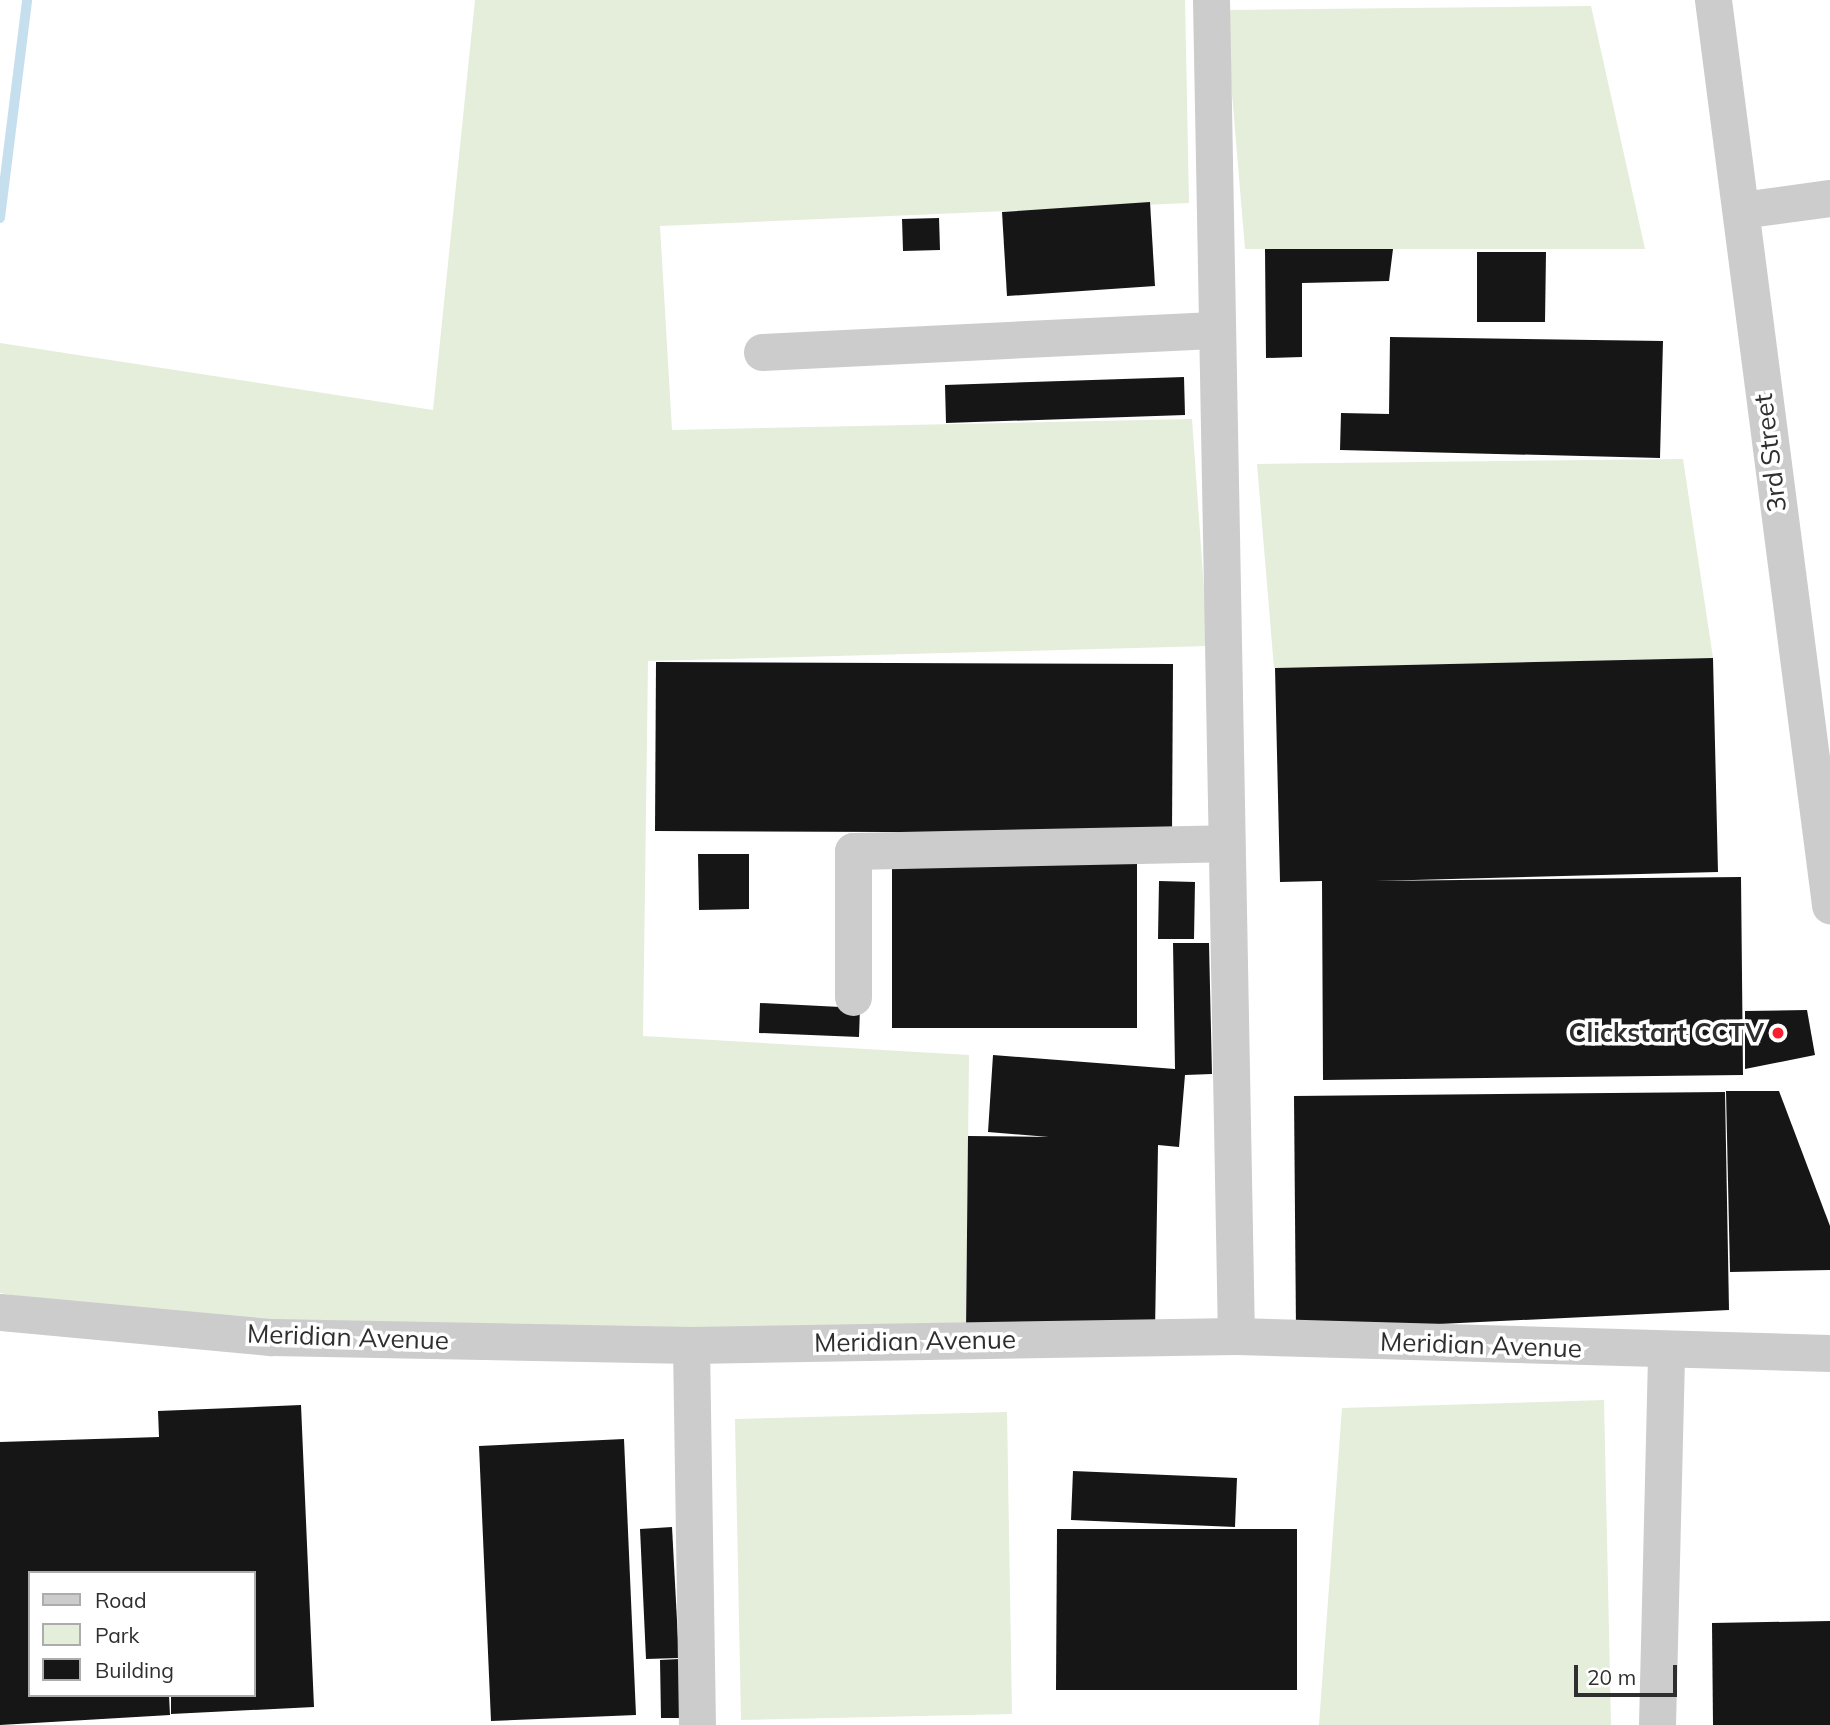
<!DOCTYPE html>
<style>
body{margin:0}
#map{position:relative;width:1830px;height:1725px;overflow:hidden;background:#fff;font-family:Mulish,sans-serif}
div>[style]{position:absolute}
[style*='--x']{left:calc(var(--x)*1px);top:calc(var(--y)*1px);width:calc(var(--w)*1px);rotate:calc(var(--a)*1deg)}
.green>*{inset:0;background:#e5eddb}
.stream>*{height:10px;margin:-5px;padding:0 5px;transform-origin:5px;border-radius:5px;background:#c5dfef}
.building>*{inset:0;background:#161616}
.minor>*{height:37px;margin:-18.5px;padding:0 18.5px;transform-origin:18.5px;border-radius:18.5px;background:#ccc}
.dots>*{width:19px;height:19px;translate:-50% -50%;box-sizing:border-box;border:4px solid #fff;border-radius:50%}
span{translate:-50% -50%;white-space:nowrap;text-align:center;line-height:1.15;-webkit-text-stroke:7px #fff;paint-order:stroke}
.street-label{font-size:26px;color:#2f2f2f}
.poi-label{font-size:26px;color:#2f2f2f;font-weight:700}
.right{translate:-100% -50%;text-align:right}
.legend{position:absolute;left:28px;top:1571px;width:228px;height:126px;box-sizing:border-box;background:#fff;border:2px solid #acacac;margin:0;padding:9px 12px;list-style:none;font-size:21px;color:#2f2f2f}
.legend li{display:flex;align-items:center;gap:14px;height:35px}
.legend b{width:35px;border:2px solid #acacac}
.scale{position:absolute;left:1574px;top:1665px;width:103px;height:32px;box-sizing:border-box;border:4px solid #2f2f2f;border-top:0;padding-left:9px;font-size:21px;line-height:24px;white-space:nowrap;color:#2f2f2f;-webkit-text-stroke:5px #fff;paint-order:stroke}
</style>
<div id="map">
<div class="green">
<div style="clip-path:polygon(475px 0,1185px 0,1189px 203px,660px 226px,672px 430px,1192px 419px,1208px 646px,648px 661px,643px 1036px,969px 1055px,966px 1332px,271px 1342px,0 1293px,0 343px,433px 410px)"></div>
<div style="clip-path:polygon(1591px 6px,1645px 249px,1245px 249px,1225px 10px)"></div>
<div style="clip-path:polygon(1683px 459px,1713px 658px,1274px 668px,1257px 464px)"></div>
<div style="clip-path:polygon(1604px 1400px,1611px 1725px,1319px 1725px,1342px 1408px)"></div>
<div style="clip-path:polygon(1007px 1412px,1012px 1714px,741px 1720px,735px 1419px)"></div>
</div>
<div class="stream">
<div style="--x:0;--y:218;--w:220;--a:-82.9"></div>
</div>
<div class="building">
<div style="clip-path:polygon(1150px 202px,1155px 286px,1007px 296px,1002px 212px)"></div>
<div style="clip-path:polygon(939px 218px,940px 250px,903px 251px,902px 219px)"></div>
<div style="clip-path:polygon(1265px 249px,1393px 249px,1389px 281px,1302px 283px,1302px 357px,1266px 358px)"></div>
<div style="clip-path:polygon(1477px 252px,1546px 252px,1545px 322px,1477px 322px)"></div>
<div style="clip-path:polygon(1390px 337px,1663px 341px,1660px 458px,1340px 450px,1341px 413px,1389px 414px)"></div>
<div style="clip-path:polygon(1184px 377px,1185px 415px,946px 423px,945px 385px)"></div>
<div style="clip-path:polygon(1713px 658px,1718px 872px,1375px 881px,1741px 877px,1743px 1075px,1323px 1080px,1322px 881px,1280px 882px,1275px 668px)"></div>
<div style="clip-path:polygon(656px 662px,1173px 664px,1172px 833px,655px 831px)"></div>
<div style="clip-path:polygon(698px 854px,749px 854px,749px 909px,699px 910px)"></div>
<div style="clip-path:polygon(1137px 859px,1137px 1028px,892px 1028px,892px 860px)"></div>
<div style="clip-path:polygon(1159px 881px,1195px 882px,1194px 939px,1158px 939px)"></div>
<div style="clip-path:polygon(1173px 943px,1209px 943px,1212px 1074px,1185px 1075px,1179px 1147px,1158px 1145px,1155px 1333px,966px 1332px,968px 1136px,1049px 1137px,988px 1132px,993px 1055px,1175px 1069px)"></div>
<div style="clip-path:polygon(760px 1003px,860px 1008px,859px 1037px,759px 1033px)"></div>
<div style="clip-path:polygon(1807px 1010px,1815px 1055px,1745px 1069px,1745px 1011px)"></div>
<div style="clip-path:polygon(1726px 1091px,1779px 1091px,1830px 1226px,1830px 1270px,1730px 1272px)"></div>
<div style="clip-path:polygon(1725px 1092px,1729px 1310px,1296px 1331px,1294px 1096px)"></div>
<div style="clip-path:polygon(301px 1405px,314px 1707px,171px 1714px,171px 1695px,254px 1695px,254px 1573px,30px 1573px,30px 1695px,169px 1695px,170px 1715px,0 1725px,0 1442px,159px 1437px,158px 1411px)"></div>
<div style="clip-path:polygon(624px 1439px,636px 1715px,491px 1721px,479px 1446px)"></div>
<div style="clip-path:polygon(1073px 1471px,1237px 1478px,1235px 1527px,1071px 1520px)"></div>
<div style="clip-path:polygon(672px 1527px,679px 1658px,646px 1659px,640px 1529px)"></div>
<div style="clip-path:polygon(1057px 1529px,1297px 1529px,1297px 1690px,1056px 1690px)"></div>
<div style="clip-path:polygon(1830px 1621px,1830px 1725px,1713px 1725px,1712px 1623px)"></div>
<div style="clip-path:polygon(679px 1659px,680px 1718px,661px 1718px,660px 1660px)"></div>
</div>
<div class="minor">
<div style="--x:1211;--y:0;--w:1336;--a:88.93"></div>
<div style="--x:1713;--y:0;--w:913;--a:82.63"></div>
<div style="--x:1741;--y:210;--w:90;--a:-7.7"></div>
<div style="--x:762;--y:352;--w:452;--a:-2.8"></div>
<div style="--x:853;--y:997;--w:146;--a:-90"></div>
<div style="--x:853;--y:851;--w:372;--a:-1.2"></div>
<div style="--x:0;--y:1312;--w:273;--a:5.3"></div>
<div style="--x:272;--y:1337;--w:419;--a:1.1"></div>
<div style="--x:691;--y:1345;--w:545;--a:-0.95"></div>
<div style="--x:1236;--y:1336;--w:594;--a:1.64"></div>
<div style="--x:691;--y:1345;--w:380;--a:89.1"></div>
<div style="--x:1657;--y:1725;--w:373;--a:-88.6"></div>
</div>
<div class="dots">
<div style="left:1778px;top:1033px;background:#f7202e"></div>
</div>
<div class="street-label">
<span style="left:1770px;top:453px;rotate:-97deg">3rd Street</span>
<span style="left:348px;top:1337px;rotate:2deg">Meridian Avenue</span>
<span style="left:915px;top:1341px;rotate:-1deg">Meridian Avenue</span>
<span style="left:1481px;top:1345px;rotate:2deg">Meridian Avenue</span>
</div>
<div class="poi-label">
<span class="right" style="left:1764px;top:1033px">Clickstart CCTV</span>
</div>
<ul class="legend">
<li><b style="height:9px;background:#ccc"></b>Road</li>
<li><b style="height:19px;background:#e5eddb"></b>Park</li>
<li><b style="height:19px;background:#161616"></b>Building</li>
</ul>
<div class="scale">20 m</div>
</div>
